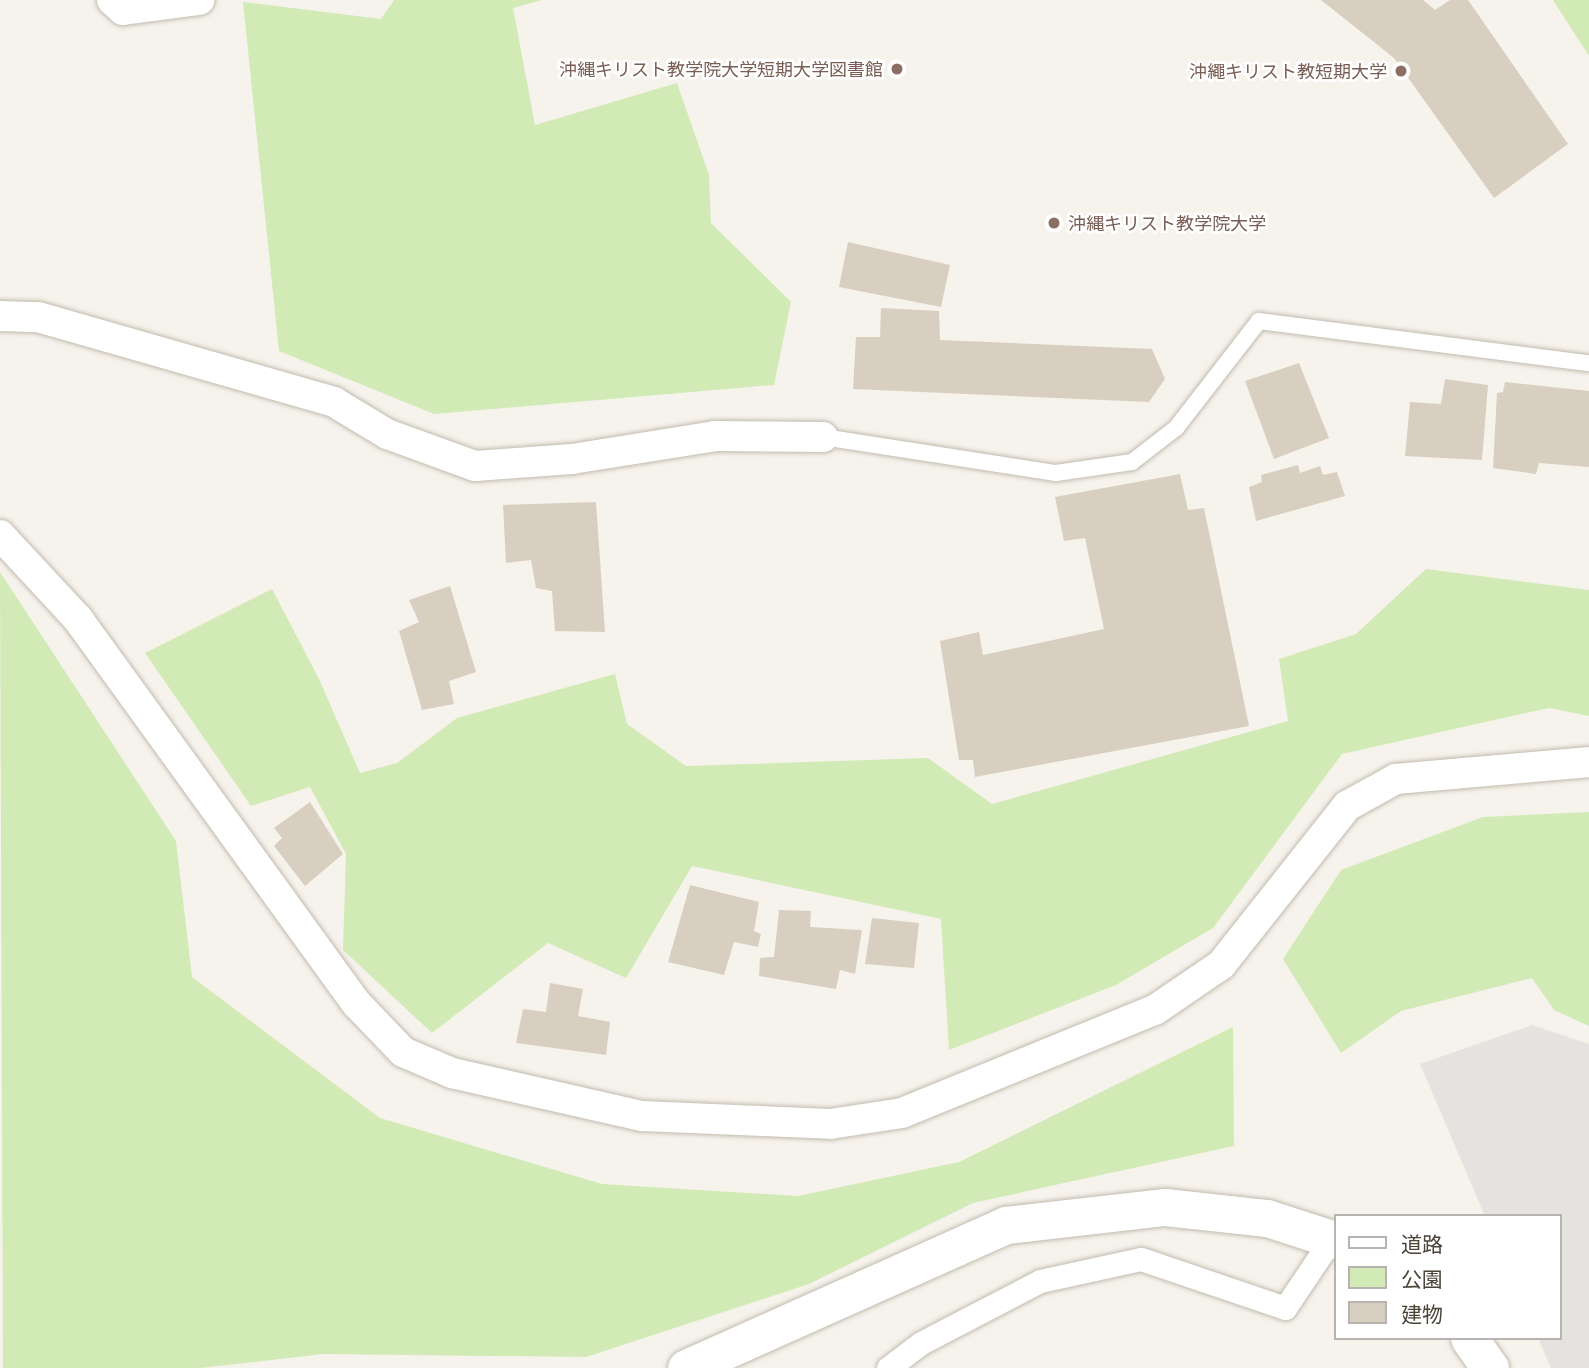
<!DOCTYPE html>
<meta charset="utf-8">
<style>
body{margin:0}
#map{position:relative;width:1589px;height:1368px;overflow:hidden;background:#f6f3ec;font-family:Commissioner,"Noto Sans JP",sans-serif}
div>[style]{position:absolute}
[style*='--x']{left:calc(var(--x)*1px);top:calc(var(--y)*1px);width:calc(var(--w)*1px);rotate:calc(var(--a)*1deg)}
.green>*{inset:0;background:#d2eab5}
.parking>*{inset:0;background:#e5e3e0}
.building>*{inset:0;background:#d8cfc1}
.roads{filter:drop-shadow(0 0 2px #c2bbae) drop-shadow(0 0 2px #c2bbae)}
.service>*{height:16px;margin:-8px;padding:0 8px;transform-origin:8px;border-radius:8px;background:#fff}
.pedestrian>*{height:23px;margin:-11.5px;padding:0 11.5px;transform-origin:11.5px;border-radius:11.5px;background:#fff}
.minor>*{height:30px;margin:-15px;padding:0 15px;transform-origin:15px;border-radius:15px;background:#fff}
.tertiary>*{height:37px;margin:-18.5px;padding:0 18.5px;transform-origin:18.5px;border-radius:18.5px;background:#fff}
.dots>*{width:19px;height:19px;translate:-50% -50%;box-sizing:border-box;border:4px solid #fff;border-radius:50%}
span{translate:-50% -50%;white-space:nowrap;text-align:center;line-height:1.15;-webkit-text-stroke:5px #fff;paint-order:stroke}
.education-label{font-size:18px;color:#785e54}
.right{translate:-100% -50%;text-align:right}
.left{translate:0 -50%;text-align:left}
.legend{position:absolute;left:1334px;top:1214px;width:228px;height:126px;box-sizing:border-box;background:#fff;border:2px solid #b7b4b0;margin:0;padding:9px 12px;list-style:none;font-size:21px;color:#4b4439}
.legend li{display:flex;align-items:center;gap:14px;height:35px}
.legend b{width:35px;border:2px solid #b7b4b0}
</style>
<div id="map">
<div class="green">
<div style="clip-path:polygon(394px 0,542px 0,513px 8px,535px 125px,677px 83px,709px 175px,711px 223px,791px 302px,774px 385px,434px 414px,279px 351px,243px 2px,381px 19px)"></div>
<div style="clip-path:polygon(1553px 0,1589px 0,1589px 56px)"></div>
<div style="clip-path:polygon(1426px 569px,1589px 590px,1589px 716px,1549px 708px,1342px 754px,1213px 928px,1116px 985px,949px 1050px,941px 919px,692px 866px,626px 978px,548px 943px,432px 1033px,343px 950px,346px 854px,310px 787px,251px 806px,145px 653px,272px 589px,319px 679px,360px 773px,397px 763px,457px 718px,615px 674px,627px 724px,686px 766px,928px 758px,992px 804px,1288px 721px,1279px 659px,1356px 634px)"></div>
<div style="clip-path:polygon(0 572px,176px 841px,192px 977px,380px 1118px,602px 1184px,798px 1196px,959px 1162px,1233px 1027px,1234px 1146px,973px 1203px,809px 1284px,586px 1357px,323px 1354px,201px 1368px,3px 1368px)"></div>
<div style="clip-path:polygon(1589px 812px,1589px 1026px,1554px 1010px,1532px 978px,1401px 1011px,1341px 1053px,1283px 959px,1341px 870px,1483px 817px)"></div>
</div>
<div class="parking">
<div style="clip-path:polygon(1532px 1025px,1589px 1044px,1589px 1368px,1551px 1368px,1538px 1338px,1559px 1338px,1559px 1216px,1485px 1216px,1420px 1064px)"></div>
</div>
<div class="building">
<div style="clip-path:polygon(1321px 0,1423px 0,1435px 10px,1450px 0,1468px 0,1568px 144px,1494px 198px,1394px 58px)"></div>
<div style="clip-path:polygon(848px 242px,950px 265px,941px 307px,839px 287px)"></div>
<div style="clip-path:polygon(881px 308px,939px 311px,940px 340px,1152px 349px,1165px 379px,1149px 402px,853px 389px,856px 337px,880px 337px)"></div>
<div style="clip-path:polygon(1299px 363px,1329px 438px,1274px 459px,1245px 381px)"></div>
<div style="clip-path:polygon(1445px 379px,1488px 385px,1482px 460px,1405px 456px,1410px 402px,1441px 404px)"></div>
<div style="clip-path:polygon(1505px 382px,1589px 391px,1589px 467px,1539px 463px,1536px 474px,1493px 468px,1497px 393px,1503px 392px)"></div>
<div style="clip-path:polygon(1298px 465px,1300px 473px,1320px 466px,1323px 475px,1337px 472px,1345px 496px,1256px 521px,1249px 487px,1262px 482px,1261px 475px)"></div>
<div style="clip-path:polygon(1180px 474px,1188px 510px,1204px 508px,1249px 726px,975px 777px,973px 760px,959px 760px,940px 641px,979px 632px,983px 655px,1104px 629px,1085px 538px,1064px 541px,1055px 497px)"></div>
<div style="clip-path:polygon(596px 502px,605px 632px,555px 631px,552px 591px,536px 588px,531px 560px,506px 563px,503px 505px)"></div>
<div style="clip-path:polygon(450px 586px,476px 672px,449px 681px,454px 704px,422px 710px,399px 631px,419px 622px,409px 600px)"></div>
<div style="clip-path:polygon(310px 802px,343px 854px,305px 886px,274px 846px,282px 838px,274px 828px)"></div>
<div style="clip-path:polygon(690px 885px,759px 902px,754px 931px,761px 934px,758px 947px,734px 942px,724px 975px,668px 962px)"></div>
<div style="clip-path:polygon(779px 910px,811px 911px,810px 927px,862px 930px,855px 974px,840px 970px,836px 989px,759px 976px,760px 958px,774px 957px)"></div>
<div style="clip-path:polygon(872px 918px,919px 923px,914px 968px,865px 964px)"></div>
<div style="clip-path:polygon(550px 983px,583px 989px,578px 1016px,610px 1022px,606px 1055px,516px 1043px,523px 1009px,546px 1012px)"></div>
</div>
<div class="roads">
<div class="service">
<div style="--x:823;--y:437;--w:236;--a:8.8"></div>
<div style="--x:1056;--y:473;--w:77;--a:-8.2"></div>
<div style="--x:1132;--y:462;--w:56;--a:-37.7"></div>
<div style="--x:1176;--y:428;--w:135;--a:-52.2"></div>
<div style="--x:1259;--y:321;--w:333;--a:7.3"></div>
</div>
<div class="pedestrian">
<div style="--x:888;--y:1368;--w:41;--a:-37.1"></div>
<div style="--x:921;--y:1343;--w:134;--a:-27.5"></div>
<div style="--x:1040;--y:1281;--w:103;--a:-12.3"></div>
<div style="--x:1141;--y:1259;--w:152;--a:18.8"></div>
<div style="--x:1285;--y:1308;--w:84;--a:-56.1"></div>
</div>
<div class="minor">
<div style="--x:112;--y:0;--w:15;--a:42"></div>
<div style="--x:123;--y:10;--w:77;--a:-7.5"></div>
<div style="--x:0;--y:316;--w:38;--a:2"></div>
<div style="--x:38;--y:317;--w:308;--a:16"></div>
<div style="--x:334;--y:402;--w:62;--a:31.1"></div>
<div style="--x:387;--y:434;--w:94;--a:20"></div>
<div style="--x:475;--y:466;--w:97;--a:-4.1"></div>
<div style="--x:572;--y:459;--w:145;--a:-9.1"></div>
<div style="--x:715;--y:436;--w:108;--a:0.5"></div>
<div style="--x:0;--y:535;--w:115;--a:47.1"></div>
<div style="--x:78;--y:619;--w:475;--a:54.1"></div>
<div style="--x:357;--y:1004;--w:66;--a:46.2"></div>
<div style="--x:403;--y:1052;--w:53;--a:23.2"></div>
<div style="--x:452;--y:1073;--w:195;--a:12.8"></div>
<div style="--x:642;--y:1116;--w:188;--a:2.4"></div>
<div style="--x:830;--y:1124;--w:73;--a:-8.7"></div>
<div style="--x:902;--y:1113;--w:273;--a:-22.2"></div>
<div style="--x:1155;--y:1010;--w:80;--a:-34.3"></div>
<div style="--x:1221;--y:965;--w:203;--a:-51.6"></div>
<div style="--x:1347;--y:806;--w:56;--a:-28.9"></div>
<div style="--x:1396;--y:779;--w:194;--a:-5"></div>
</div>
<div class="tertiary">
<div style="--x:1469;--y:1338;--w:37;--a:55"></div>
<div style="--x:686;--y:1368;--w:350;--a:-24.1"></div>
<div style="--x:1006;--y:1225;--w:160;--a:-6.5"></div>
<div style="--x:1165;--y:1207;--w:103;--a:6.2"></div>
<div style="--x:1267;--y:1218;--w:71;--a:17.9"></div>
</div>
</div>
<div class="dots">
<div style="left:897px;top:69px;background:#8d6e63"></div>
<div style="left:1401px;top:71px;background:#8d6e63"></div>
<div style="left:1054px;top:223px;background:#8d6e63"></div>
</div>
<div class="education-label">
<span class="right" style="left:883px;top:69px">沖縄キリスト教学院大学短期大学図書館</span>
<span class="right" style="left:1387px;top:71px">沖繩キリスト教短期大学</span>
<span class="left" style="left:1068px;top:223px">沖縄キリスト教学院大学</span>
</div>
<ul class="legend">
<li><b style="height:9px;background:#fff"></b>道路</li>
<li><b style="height:19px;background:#d2eab5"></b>公園</li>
<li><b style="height:19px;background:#d8cfc1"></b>建物</li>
</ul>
</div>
